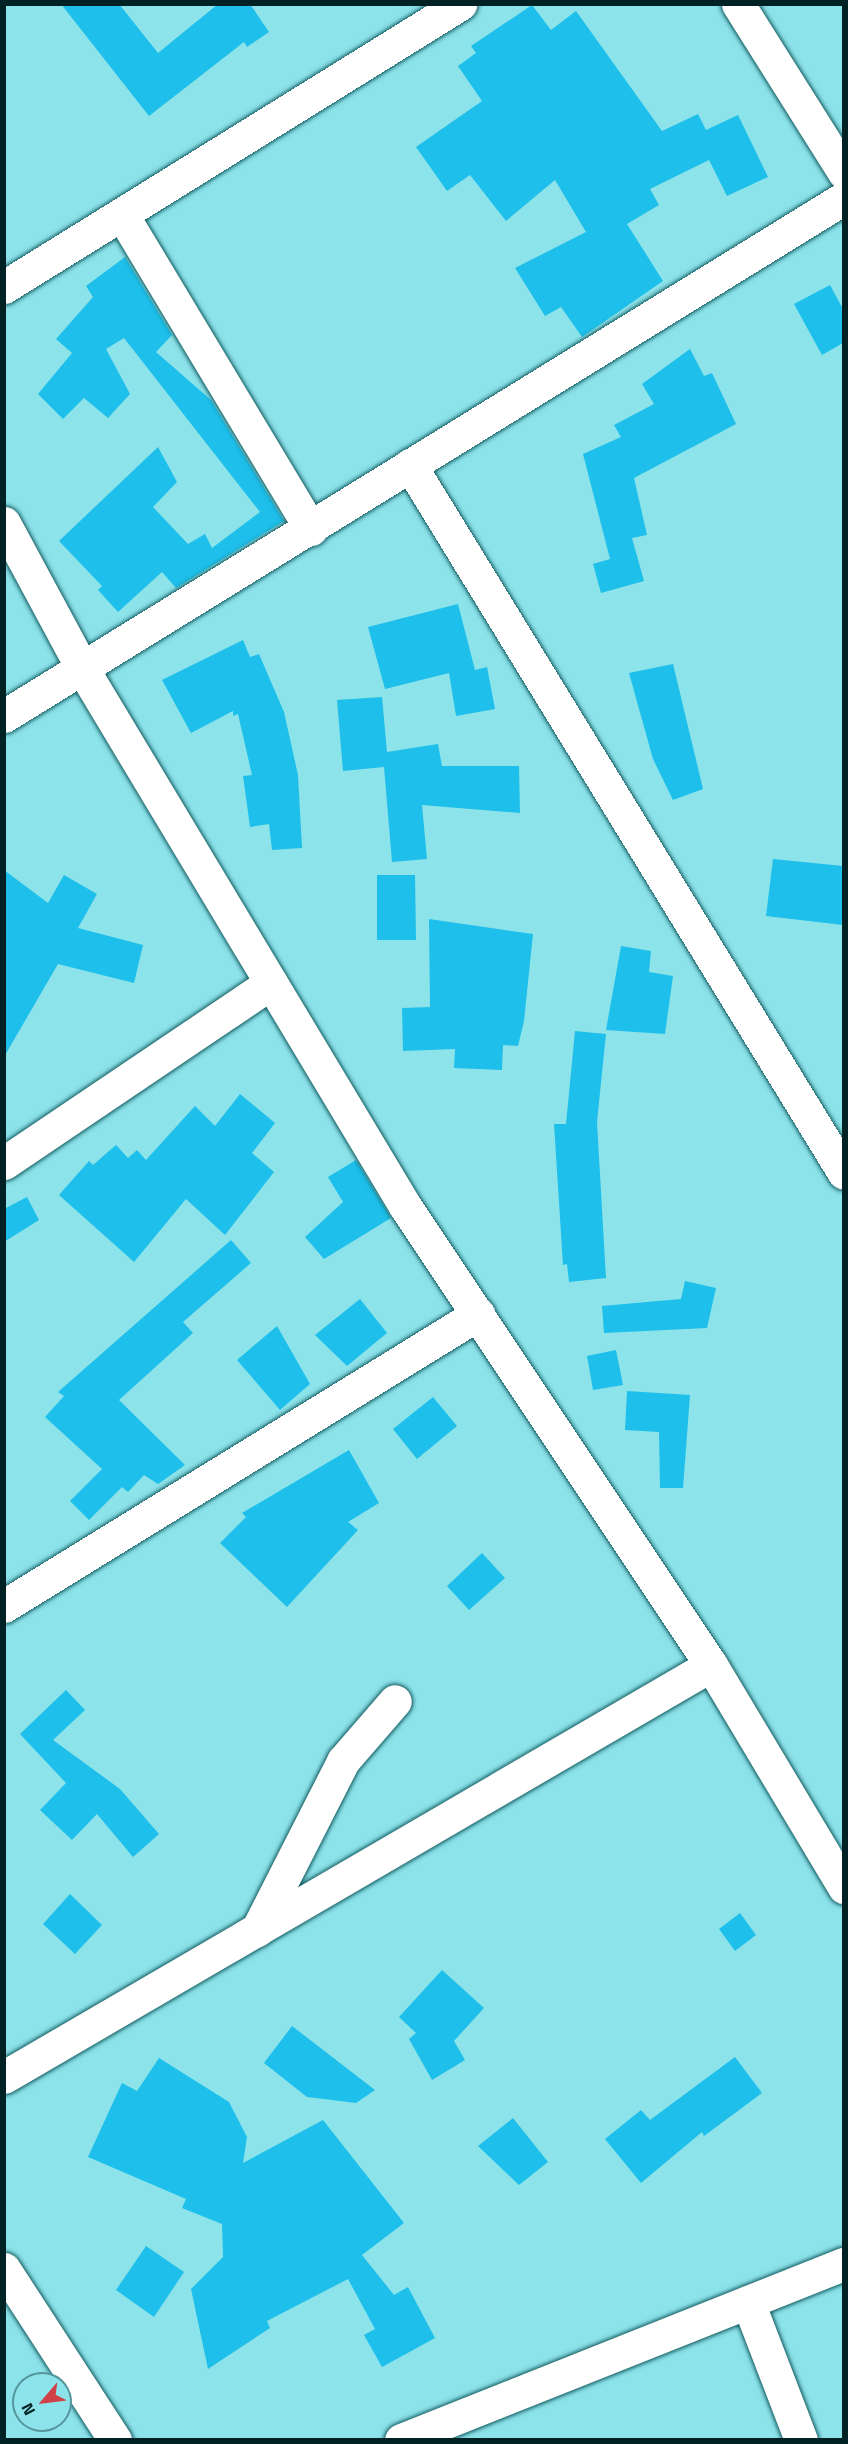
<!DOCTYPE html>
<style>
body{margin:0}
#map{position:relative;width:848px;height:2444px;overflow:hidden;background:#8de3ea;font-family:"Titillium Web",sans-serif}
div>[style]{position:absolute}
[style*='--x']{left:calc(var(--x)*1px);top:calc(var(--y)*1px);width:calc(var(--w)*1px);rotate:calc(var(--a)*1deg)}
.building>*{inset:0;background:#1ebfea}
.roads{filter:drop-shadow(0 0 2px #115a5f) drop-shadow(0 0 2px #115a5f)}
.minor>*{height:33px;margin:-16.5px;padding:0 16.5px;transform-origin:16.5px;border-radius:16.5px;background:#fff}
span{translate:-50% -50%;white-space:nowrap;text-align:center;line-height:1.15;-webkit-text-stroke:4.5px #8de3ea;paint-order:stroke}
.frame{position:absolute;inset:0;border:6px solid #002224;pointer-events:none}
.north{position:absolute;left:12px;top:2372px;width:60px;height:60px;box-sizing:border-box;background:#8de3ea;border:2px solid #55969b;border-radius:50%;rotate:242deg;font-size:16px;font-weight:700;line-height:24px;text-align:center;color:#002224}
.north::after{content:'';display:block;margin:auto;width:21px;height:27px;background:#d04047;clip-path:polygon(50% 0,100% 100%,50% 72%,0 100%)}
</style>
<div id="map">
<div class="building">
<div style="clip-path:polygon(61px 4px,119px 4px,158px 53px,218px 4px,250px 4px,269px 32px,247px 47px,244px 42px,149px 116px)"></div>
<div style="clip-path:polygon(532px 5px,551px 30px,576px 11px,662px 131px,698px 114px,706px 130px,738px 115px,768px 177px,727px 196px,709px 160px,650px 189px,659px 205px,627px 224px,663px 281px,582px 337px,561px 307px,545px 316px,515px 268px,586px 232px,555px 180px,506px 221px,470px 175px,447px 191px,416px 147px,482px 101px,458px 66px,476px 53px,471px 46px)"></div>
<div style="clip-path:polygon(125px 257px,172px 335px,156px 352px,211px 400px,284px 521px,176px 588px,162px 572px,118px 612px,98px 590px,102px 586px,59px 541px,158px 447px,177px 482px,153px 507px,188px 544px,205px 534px,212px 548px,260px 512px,124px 338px,106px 349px,130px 394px,108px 418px,84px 398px,63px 419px,38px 394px,72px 353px,56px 339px,93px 297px,86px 286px)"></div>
<div style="clip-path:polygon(830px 285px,843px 309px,843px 343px,822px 355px,794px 304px)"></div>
<div style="clip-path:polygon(690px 349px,704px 376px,712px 373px,736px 424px,634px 478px,647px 535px,632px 538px,644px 581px,601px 593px,593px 564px,610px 559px,583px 454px,621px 437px,614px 425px,654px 404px,642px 384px)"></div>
<div style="clip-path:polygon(458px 604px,475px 670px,487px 667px,495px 709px,456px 716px,449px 673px,385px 689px,368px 627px)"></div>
<div style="clip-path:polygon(243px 640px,250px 657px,259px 654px,284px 712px,298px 775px,302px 848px,272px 850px,269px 824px,250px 827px,243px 776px,252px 775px,238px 714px,233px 716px,233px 711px,191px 733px,162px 680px)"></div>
<div style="clip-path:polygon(673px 664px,703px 789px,673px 800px,653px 759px,629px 673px)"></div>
<div style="clip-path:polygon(382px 697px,387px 752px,438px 744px,442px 766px,519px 766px,520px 813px,422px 805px,427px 859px,392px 862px,384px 767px,343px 771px,337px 700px)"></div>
<div style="clip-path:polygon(773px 859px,843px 866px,843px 925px,766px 916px)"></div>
<div style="clip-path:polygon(4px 870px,48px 903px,64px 875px,97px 894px,78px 928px,143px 945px,134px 983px,58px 964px,4px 1057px)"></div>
<div style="clip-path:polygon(377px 875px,415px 875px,416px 940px,377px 940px)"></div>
<div style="clip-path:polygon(429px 919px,533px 934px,524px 1021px,518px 1046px,503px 1045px,502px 1070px,454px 1068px,455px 1049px,403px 1051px,402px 1008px,430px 1007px)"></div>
<div style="clip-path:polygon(621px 946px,651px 951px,649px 972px,673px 976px,665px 1034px,606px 1030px)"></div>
<div style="clip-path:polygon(575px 1031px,606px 1034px,597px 1122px,606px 1278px,569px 1282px,567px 1264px,563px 1265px,554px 1124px,566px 1124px)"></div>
<div style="clip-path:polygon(240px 1094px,275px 1123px,252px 1153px,274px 1172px,225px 1235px,186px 1199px,134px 1262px,59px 1195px,89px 1161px,93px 1165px,116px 1145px,128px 1158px,137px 1150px,146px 1160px,195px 1106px,215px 1126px)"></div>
<div style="clip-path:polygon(356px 1160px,391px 1218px,324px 1259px,305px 1237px,343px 1202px,328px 1177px)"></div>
<div style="clip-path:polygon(27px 1197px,39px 1220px,4px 1242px,4px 1209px)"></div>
<div style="clip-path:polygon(231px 1240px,251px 1263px,183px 1322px,193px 1333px,119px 1400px,185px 1465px,158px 1484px,144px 1475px,128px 1492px,122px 1487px,89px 1520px,70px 1501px,102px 1469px,45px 1417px,64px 1396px,58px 1392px)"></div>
<div style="clip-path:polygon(685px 1281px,716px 1288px,707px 1328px,604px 1333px,602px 1306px,681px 1299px)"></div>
<div style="clip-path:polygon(360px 1299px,387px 1333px,347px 1366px,315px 1335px)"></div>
<div style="clip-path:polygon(277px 1326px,310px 1384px,280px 1410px,237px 1360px)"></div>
<div style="clip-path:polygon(616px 1350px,623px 1385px,593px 1390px,587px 1356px)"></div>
<div style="clip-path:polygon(627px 1391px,690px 1395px,683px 1488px,660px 1488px,659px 1432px,625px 1430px)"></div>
<div style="clip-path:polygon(433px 1397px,457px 1426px,417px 1459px,393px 1429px)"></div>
<div style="clip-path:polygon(349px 1450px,379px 1503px,348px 1522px,358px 1530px,287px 1607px,220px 1543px,246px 1517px,242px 1513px)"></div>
<div style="clip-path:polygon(482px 1553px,505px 1578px,469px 1610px,447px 1586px)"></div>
<div style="clip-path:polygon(66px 1690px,85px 1710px,53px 1740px,120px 1789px,159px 1834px,133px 1857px,97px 1814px,72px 1840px,40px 1810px,66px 1783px,20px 1734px)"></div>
<div style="clip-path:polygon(70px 1894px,102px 1925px,75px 1954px,43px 1924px)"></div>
<div style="clip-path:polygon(740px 1913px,756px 1935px,735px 1951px,719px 1929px)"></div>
<div style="clip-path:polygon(442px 1970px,484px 2008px,454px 2041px,465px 2060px,432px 2080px,409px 2039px,416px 2033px,399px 2017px)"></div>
<div style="clip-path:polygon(292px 2026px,375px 2090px,356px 2103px,307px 2097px,264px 2063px)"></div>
<div style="clip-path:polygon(735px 2057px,762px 2093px,704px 2136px,702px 2132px,641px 2183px,605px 2139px,641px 2110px,650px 2120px)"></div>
<div style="clip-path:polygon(159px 2058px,229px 2102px,247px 2137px,243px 2163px,323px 2120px,404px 2223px,362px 2255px,394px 2295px,408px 2287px,435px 2338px,382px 2367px,364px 2335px,375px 2329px,348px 2279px,267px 2321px,270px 2328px,208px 2369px,191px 2289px,223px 2257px,222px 2224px,182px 2208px,186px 2199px,88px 2157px,122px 2083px,137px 2091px)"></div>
<div style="clip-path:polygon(513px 2118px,548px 2162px,519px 2185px,478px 2146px)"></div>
<div style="clip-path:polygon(146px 2246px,184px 2272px,154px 2317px,116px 2290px)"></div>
</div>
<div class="roads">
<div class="minor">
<div style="--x:738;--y:4;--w:199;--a:57.8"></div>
<div style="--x:124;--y:218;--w:363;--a:59"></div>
<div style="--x:4;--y:287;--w:537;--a:-31.82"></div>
<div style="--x:410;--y:465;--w:830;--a:58.49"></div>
<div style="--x:4;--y:523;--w:165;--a:61.7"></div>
<div style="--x:82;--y:668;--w:628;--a:59.02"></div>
<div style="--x:405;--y:1206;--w:552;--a:56.31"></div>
<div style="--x:711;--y:1665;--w:259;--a:59.1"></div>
<div style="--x:4;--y:716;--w:987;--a:-31.66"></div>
<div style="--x:4;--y:1163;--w:322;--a:-34"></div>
<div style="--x:4;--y:1606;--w:557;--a:-31.63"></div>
<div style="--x:257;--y:1930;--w:190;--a:-63"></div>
<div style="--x:343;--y:1761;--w:79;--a:-49.1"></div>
<div style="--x:4;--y:2077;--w:818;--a:-30.23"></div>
<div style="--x:4;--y:2269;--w:204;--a:57"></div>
<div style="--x:748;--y:2302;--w:148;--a:69"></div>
<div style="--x:401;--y:2440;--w:477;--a:-21.7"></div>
</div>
</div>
<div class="frame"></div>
<div class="north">N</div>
</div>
